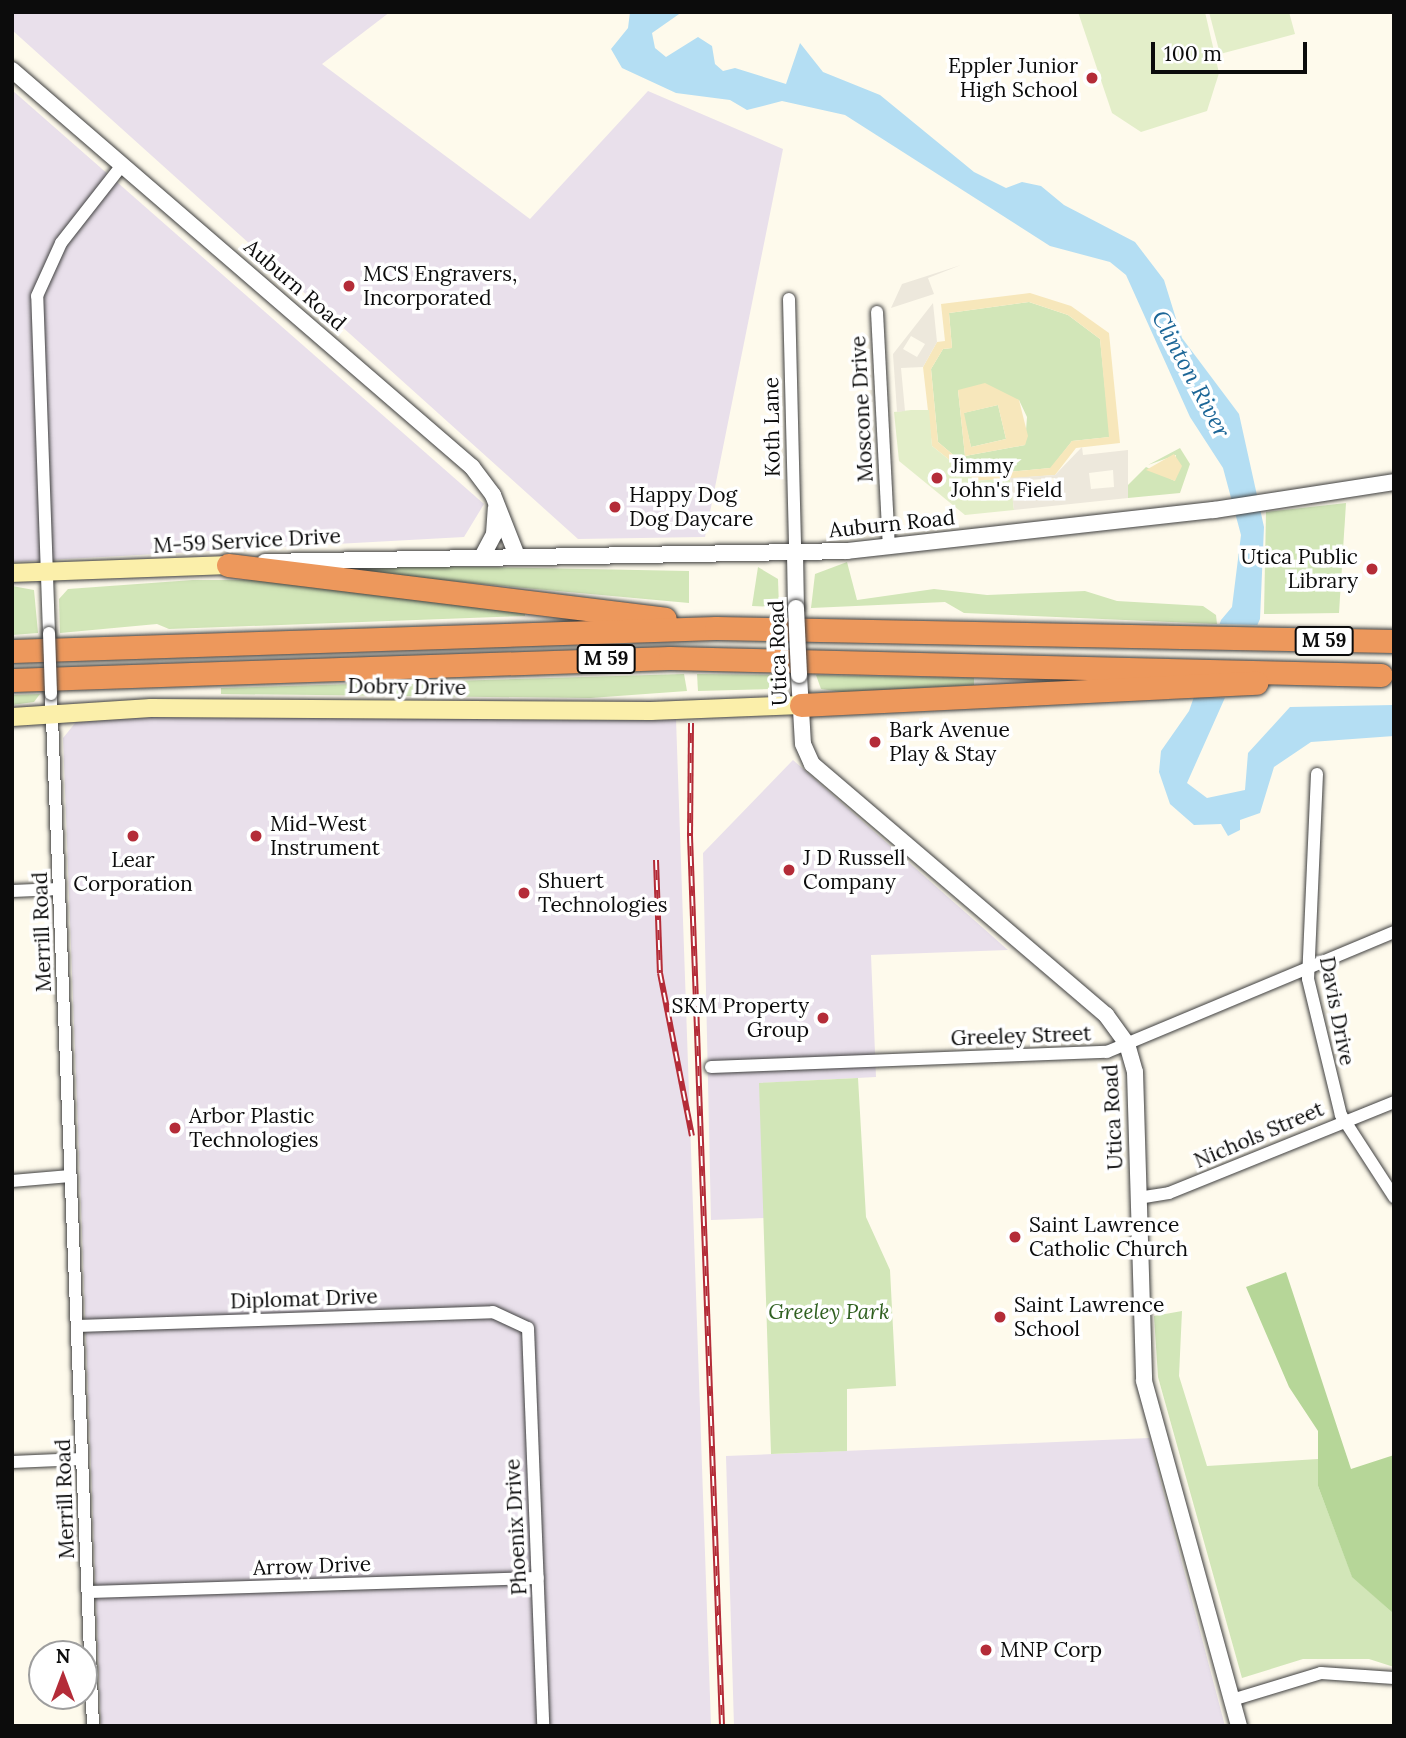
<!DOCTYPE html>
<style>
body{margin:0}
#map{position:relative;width:1406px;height:1738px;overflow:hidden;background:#fefaec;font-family:Lora,serif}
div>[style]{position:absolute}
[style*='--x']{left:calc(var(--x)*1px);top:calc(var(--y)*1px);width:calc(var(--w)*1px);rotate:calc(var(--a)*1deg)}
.industrial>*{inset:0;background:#e9e0eb}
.green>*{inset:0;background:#d2e6b8}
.forest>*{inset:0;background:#b6d698}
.sand>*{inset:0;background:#f7e7bb}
.pitch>*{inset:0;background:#e3eec9}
.plaza>*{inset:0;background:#ede8dc}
.water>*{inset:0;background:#b4def3}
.pier>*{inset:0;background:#fefaec}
.roads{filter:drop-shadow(0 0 2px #3f3f3f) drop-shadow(0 0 2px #3f3f3f)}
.minor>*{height:12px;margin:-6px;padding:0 6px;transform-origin:6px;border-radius:6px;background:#fff}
.tertiary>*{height:16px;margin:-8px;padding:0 8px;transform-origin:8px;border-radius:8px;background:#fff}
.secondary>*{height:18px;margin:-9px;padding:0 9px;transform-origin:9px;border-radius:9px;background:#fbefaa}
.motorway>*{height:23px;margin:-11.5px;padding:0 11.5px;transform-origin:11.5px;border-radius:11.5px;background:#ed985c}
.rail>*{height:6px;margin-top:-3px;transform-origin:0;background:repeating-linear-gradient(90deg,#fff 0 10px,#b42c38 0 20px);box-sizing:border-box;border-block:2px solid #b42c38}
.bridges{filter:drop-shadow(0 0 2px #3f3f3f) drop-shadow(0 0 2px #3f3f3f)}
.minor-bridge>*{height:12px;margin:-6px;padding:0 6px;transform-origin:6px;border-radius:6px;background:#fff}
.tertiary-bridge>*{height:16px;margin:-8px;padding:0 8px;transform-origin:8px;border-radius:8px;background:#fff}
.dots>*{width:19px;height:19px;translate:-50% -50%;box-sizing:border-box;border:4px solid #fff;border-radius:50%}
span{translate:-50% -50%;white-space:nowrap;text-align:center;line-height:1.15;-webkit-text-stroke:7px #fff;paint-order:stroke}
.shield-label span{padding:2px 5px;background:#fff;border:2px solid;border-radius:5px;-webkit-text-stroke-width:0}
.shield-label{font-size:19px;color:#0c0c0c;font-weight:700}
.poi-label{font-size:21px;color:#0c0c0c}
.right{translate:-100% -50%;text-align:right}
.left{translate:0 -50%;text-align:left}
.street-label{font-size:21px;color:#0c0c0c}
.park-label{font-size:21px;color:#306020;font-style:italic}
.water-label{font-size:23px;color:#1c6697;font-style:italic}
.frame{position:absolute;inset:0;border:14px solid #0c0c0c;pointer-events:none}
.north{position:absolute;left:28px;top:1640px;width:70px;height:70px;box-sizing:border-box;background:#fff;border:2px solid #9e9e9e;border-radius:50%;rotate:0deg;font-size:19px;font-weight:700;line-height:28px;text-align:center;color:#0c0c0c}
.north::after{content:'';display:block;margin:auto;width:24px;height:32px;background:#b42c38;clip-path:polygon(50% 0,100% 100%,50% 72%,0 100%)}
.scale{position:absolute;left:1151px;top:42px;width:156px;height:32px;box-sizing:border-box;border:4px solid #0c0c0c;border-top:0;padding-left:9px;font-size:21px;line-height:24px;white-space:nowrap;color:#0c0c0c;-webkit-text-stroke:5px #fff;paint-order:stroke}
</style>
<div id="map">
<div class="industrial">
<div style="clip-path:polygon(12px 12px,390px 12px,322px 64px,530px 219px,648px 91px,783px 149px,705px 537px,578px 539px,12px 30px)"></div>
<div style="clip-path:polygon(12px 90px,484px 504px,464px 537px,12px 562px)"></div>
<div style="clip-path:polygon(149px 716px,676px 719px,711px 1726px,101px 1726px,63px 738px,76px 722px)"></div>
<div style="clip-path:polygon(793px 760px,1008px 950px,871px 955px,876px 1077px,760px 1083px,764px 1218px,711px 1220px,703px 853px)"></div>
<div style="clip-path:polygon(1149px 1438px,1225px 1726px,734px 1726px,726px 1456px)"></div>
</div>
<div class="green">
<div style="clip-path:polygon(evenodd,1029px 302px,1068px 315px,1100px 339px,1110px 437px,1072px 441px,1051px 468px,977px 475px,938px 442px,931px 369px,943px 349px,952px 348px,949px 313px,1029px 302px,958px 390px,1019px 400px,1027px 417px,1025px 445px,965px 456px,958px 390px)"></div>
<div style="clip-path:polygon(998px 405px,1006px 439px,971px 447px,963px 413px)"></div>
<div style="clip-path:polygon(1180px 448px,1190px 464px,1180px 493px,1128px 498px,1127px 486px,1146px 467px,1175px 481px,1176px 455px,1148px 465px)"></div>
<div style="clip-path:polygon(1346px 503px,1339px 613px,1264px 614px,1266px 512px)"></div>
<div style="clip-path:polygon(847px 562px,857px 600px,934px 589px,987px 595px,1085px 591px,1117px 601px,1203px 606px,1216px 615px,1217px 624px,964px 613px,945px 602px,811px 608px,815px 574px)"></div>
<div style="clip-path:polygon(425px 566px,689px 571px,689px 603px,362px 573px,362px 568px)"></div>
<div style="clip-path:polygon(758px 567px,778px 579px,779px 607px,752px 606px)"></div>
<div style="clip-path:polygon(193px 580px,258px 580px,525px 610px,525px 616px,169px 629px,157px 624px,60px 633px,59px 599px,68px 589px)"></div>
<div style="clip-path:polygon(12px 586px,34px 590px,38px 633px,12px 635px)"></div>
<div style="clip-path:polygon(684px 674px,687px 691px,590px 698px,221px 694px,221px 688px)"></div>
<div style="clip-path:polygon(697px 674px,784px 675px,784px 679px,770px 689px,698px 691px)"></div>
<div style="clip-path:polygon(816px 675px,974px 678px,974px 685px,843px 692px,821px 689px)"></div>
<div style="clip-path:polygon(40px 694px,34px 702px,12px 705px,12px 695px)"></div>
<div style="clip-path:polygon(858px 1078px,866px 1217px,890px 1270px,896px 1386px,847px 1389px,847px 1451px,771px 1454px,759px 1083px)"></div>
<div style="clip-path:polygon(1182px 1311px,1179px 1376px,1207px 1466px,1318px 1459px,1318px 1486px,1352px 1576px,1394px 1614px,1394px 1667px,1369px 1659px,1303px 1659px,1242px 1678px,1158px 1377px,1154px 1316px)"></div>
</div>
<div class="forest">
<div style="clip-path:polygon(1286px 1272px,1351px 1469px,1394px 1455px,1394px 1614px,1352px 1577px,1318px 1486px,1318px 1431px,1289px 1387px,1246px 1287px)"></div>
</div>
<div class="sand">
<div style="clip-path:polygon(evenodd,1030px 293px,1071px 306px,1109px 333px,1120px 443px,1076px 448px,1055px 475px,976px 481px,932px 446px,923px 367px,937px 342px,945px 341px,941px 304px,1030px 293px,1029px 302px,1068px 315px,1100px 339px,1109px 437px,1072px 441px,1050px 468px,977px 475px,938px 442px,931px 369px,943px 349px,952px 348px,949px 313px,1029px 302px)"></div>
<div style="clip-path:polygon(evenodd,985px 383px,1019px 400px,1028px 436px,1025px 445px,965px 456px,958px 390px,985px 383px,998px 405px,1006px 439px,971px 447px,964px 413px,998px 405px)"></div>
<div style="clip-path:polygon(1174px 454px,1182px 466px,1175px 481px,1146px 470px)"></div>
</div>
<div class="pitch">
<div style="clip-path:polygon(1078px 12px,1205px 12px,1219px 73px,1207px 111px,1141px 132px,1112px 113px)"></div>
<div style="clip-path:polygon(1209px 12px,1289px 12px,1295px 34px,1220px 54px)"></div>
<div style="clip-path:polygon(911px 410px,929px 410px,932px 446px,976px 481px,1010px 478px,1014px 510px,965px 515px,899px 461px,894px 412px)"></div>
</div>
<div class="plaza">
<div style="clip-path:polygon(961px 265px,928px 278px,934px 294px,891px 308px,902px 284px)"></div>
<div style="clip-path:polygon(evenodd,933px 303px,937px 342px,923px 367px,901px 368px,905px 411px,897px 412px,893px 354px,933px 303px,911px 336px,925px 344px,917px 357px,903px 349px,911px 336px)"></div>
<div style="clip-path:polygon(evenodd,1082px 447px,1083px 455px,1128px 450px,1128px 498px,1014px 510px,1010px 478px,1055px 475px,1082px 447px,1113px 470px,1114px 487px,1091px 489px,1089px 473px,1113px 470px,1082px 447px,1055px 478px,1056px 493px,1018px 496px,1017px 481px,1055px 478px)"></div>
</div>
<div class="water">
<div style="clip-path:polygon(630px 12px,682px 12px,652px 33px,655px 48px,666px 57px,698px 37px,712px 46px,715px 64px,723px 71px,735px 68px,786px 84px,800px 43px,823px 72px,880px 95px,974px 172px,1006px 188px,1022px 182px,1041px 186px,1064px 205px,1135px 242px,1164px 280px,1182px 338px,1239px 414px,1264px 527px,1260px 619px,1187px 783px,1207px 798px,1245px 790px,1248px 753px,1290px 707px,1394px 705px,1394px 736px,1311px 742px,1274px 767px,1260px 813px,1240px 820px,1240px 830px,1228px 836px,1221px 824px,1194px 825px,1170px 804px,1159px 772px,1161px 751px,1189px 711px,1221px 620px,1232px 607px,1241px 535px,1223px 468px,1190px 417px,1126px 275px,1110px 262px,1050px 246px,845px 115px,782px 101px,747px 110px,730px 100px,676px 93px,622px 68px,611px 49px,628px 28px)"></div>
</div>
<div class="pier">
<div style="clip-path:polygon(1217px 624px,1259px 625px,1231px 698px,1189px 697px)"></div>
</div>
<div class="roads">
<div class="minor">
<div style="--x:789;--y:299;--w:254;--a:88.6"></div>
<div style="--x:877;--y:312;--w:234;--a:87.1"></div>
<div style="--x:49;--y:633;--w:337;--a:-92"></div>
<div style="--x:37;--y:296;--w:58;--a:-65.6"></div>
<div style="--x:61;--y:243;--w:100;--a:-51.9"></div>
<div style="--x:51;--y:694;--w:1033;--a:87.67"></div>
<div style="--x:1317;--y:774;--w:205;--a:92.5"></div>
<div style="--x:1308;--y:979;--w:140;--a:76.4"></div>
<div style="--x:1341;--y:1115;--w:98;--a:57.1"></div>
<div style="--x:12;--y:891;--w:47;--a:-2.4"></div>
<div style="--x:711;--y:1067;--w:396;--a:-2.2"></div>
<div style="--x:1107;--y:1052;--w:311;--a:-22.7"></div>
<div style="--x:12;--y:1181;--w:58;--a:-4.9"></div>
<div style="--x:1138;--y:1198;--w:31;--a:-9"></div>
<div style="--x:1169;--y:1193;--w:243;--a:-22"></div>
<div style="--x:77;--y:1326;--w:416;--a:-1.9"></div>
<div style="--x:493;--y:1312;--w:38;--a:25"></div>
<div style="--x:528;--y:1328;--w:398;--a:87.8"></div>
<div style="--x:12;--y:1462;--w:70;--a:-2.5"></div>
<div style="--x:88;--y:1592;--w:450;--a:-1.8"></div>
<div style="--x:1232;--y:1700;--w:93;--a:-16.9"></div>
<div style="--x:1321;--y:1673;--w:73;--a:3.9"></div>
</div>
<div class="tertiary">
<div style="--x:12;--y:70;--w:608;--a:40.8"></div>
<div style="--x:472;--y:467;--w:35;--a:53"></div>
<div style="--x:493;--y:495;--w:66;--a:68.5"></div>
<div style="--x:795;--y:553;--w:55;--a:89"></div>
<div style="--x:483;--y:555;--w:24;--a:-62"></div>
<div style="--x:494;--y:534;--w:26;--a:-86"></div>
<div style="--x:265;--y:562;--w:582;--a:-1.08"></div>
<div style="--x:847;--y:551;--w:369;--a:-6.4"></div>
<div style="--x:1214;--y:510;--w:182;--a:-8.8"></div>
<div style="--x:799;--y:675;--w:69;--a:86.7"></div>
<div style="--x:803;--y:744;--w:22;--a:66"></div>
<div style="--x:812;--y:764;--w:387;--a:40.5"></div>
<div style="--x:1106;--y:1015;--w:36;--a:54"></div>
<div style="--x:1127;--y:1044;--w:29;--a:74"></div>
<div style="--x:1135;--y:1072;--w:309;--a:88.3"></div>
<div style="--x:1144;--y:1381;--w:358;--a:74.6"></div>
</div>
<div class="secondary">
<div style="--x:12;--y:573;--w:216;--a:-2.1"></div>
<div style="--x:12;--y:717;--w:139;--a:-3.7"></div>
<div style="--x:151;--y:708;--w:500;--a:0.34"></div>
<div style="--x:651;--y:711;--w:150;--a:-2.3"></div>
</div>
<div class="motorway">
<div style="--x:228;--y:565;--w:440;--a:7"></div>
<div style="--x:12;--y:651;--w:704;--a:-1.87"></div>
<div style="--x:716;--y:628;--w:678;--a:1.1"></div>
<div style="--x:12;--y:680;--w:658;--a:-1.91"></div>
<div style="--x:670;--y:658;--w:711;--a:1.37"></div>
<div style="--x:801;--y:705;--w:456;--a:-2.8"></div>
</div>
</div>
<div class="rail">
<div style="--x:691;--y:723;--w:113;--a:90.5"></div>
<div style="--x:690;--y:836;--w:891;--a:87.94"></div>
<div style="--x:656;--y:860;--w:113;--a:88"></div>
<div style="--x:660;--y:973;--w:166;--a:78.9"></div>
</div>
<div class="bridges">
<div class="minor-bridge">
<div style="--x:49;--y:633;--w:61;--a:88.1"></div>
</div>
<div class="tertiary-bridge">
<div style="--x:796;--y:608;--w:67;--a:87.4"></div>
</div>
</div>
<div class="dots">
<div style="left:1092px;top:78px;background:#b42c38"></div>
<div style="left:349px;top:286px;background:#b42c38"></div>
<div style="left:937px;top:478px;background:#b42c38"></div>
<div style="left:615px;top:507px;background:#b42c38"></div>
<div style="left:1372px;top:569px;background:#b42c38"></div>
<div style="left:875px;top:742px;background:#b42c38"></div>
<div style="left:133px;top:836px;background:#b42c38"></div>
<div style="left:256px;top:836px;background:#b42c38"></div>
<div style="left:789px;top:870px;background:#b42c38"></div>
<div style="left:524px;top:893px;background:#b42c38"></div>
<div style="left:823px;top:1018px;background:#b42c38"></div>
<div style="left:175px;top:1128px;background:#b42c38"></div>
<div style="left:1015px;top:1237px;background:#b42c38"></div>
<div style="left:1000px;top:1317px;background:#b42c38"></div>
<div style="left:986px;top:1650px;background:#b42c38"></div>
</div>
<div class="shield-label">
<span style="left:1324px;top:641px">M 59</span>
<span style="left:606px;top:659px">M 59</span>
</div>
<div class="poi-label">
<span class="right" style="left:1078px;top:78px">Eppler Junior<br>High School</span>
<span class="left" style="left:363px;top:286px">MCS Engravers,<br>Incorporated</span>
<span class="left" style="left:951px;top:478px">Jimmy<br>John's Field</span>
<span class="left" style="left:629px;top:507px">Happy Dog<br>Dog Daycare</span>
<span class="right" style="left:1358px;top:569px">Utica Public<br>Library</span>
<span class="left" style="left:889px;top:742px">Bark Avenue<br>Play &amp; Stay</span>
<span class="left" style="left:270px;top:836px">Mid-West<br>Instrument</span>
<span class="left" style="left:803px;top:870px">J D Russell<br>Company</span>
<span style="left:133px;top:872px">Lear<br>Corporation</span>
<span class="left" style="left:538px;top:893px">Shuert<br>Technologies</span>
<span class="right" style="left:809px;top:1018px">SKM Property<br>Group</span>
<span class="left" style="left:189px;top:1128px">Arbor Plastic<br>Technologies</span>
<span class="left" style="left:1029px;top:1237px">Saint Lawrence<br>Catholic Church</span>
<span class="left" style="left:1014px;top:1317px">Saint Lawrence<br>School</span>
<span class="left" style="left:1000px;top:1650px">MNP Corp</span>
</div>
<div class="street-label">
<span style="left:295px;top:285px;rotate:41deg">Auburn Road</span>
<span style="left:862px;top:409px;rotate:-93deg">Moscone Drive</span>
<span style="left:772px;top:427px;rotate:-91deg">Koth Lane</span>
<span style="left:892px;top:524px;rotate:-6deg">Auburn Road</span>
<span style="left:247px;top:541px;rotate:-3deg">M-59 Service Drive</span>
<span style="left:778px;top:653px;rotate:-92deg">Utica Road</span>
<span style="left:407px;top:687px;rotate:1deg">Dobry Drive</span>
<span style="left:42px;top:932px;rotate:-92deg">Merrill Road</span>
<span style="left:1337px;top:1011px;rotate:79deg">Davis Drive</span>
<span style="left:1021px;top:1036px;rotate:-2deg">Greeley Street</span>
<span style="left:1113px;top:1117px;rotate:-93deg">Utica Road</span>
<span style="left:1259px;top:1135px;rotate:-23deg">Nichols Street</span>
<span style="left:304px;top:1299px;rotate:-2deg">Diplomat Drive</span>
<span style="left:65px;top:1499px;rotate:-92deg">Merrill Road</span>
<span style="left:516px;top:1527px;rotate:-93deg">Phoenix Drive</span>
<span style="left:312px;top:1566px;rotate:-2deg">Arrow Drive</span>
</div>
<div class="park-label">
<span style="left:829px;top:1312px">Greeley Park</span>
</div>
<div class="water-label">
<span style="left:1191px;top:374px;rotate:62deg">Clinton River</span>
</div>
<div class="frame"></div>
<div class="north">N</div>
<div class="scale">100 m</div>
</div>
